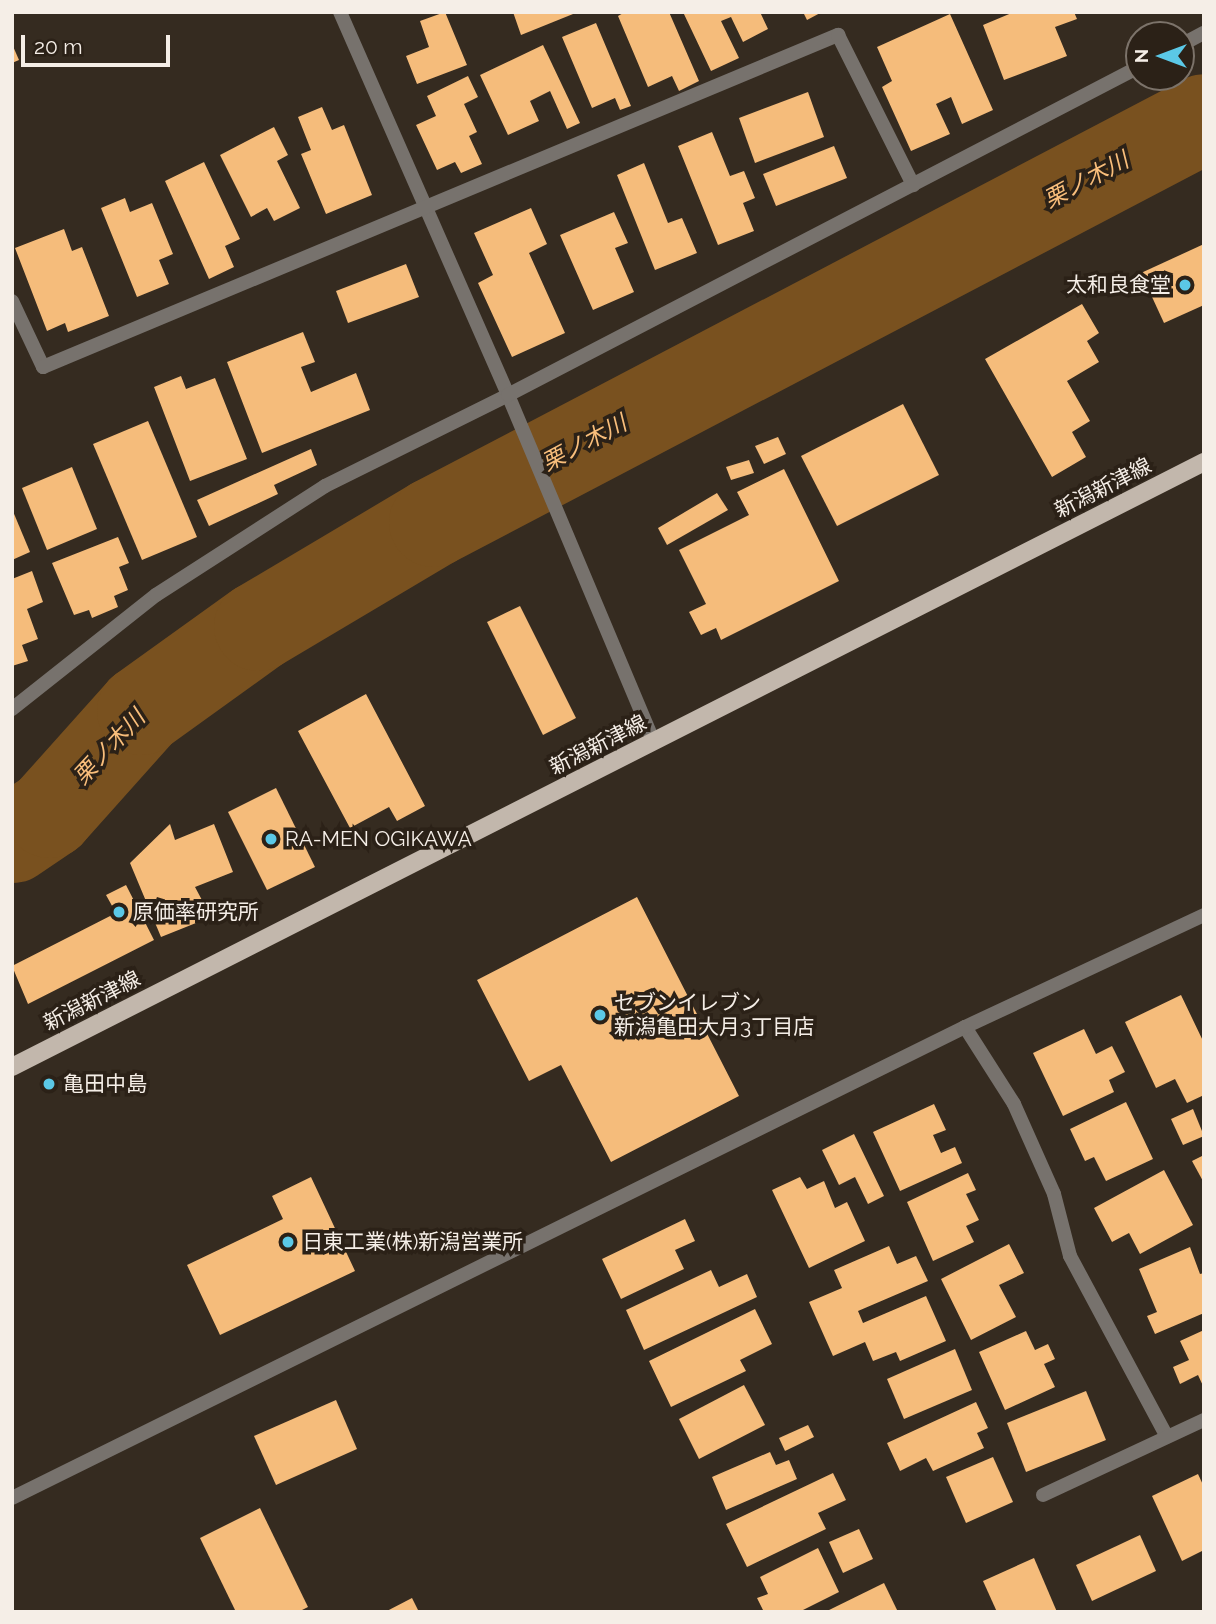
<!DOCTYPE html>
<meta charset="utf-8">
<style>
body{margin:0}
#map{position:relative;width:1216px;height:1624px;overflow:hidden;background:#352b20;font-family:Raleway,"Noto Sans JP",sans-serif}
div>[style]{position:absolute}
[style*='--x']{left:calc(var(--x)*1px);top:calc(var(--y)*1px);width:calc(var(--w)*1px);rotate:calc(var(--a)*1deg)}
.river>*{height:89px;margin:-44.5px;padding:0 44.5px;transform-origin:44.5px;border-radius:44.5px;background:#79511f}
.building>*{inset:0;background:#f5bc7b}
.street>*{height:14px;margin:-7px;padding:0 7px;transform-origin:7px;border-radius:7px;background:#77726d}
.primary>*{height:18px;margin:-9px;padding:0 9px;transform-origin:9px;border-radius:9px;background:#c2b7ac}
.dots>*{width:19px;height:19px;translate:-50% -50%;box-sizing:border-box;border:4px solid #2b2117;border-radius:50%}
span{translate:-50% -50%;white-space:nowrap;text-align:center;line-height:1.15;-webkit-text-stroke:7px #2b2117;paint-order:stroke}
.poi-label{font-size:21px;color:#f5eee7}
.right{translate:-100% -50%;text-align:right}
.left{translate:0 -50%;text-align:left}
.street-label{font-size:21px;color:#f5eee7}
.water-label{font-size:23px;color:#f9be7b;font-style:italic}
.frame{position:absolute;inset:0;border:14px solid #f5eee7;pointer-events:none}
.north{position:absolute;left:1125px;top:21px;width:70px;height:70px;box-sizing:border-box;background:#2b2117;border:2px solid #7c736a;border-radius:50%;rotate:270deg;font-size:19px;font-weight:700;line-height:28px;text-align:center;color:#f5eee7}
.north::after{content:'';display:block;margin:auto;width:24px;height:32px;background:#5bc8e6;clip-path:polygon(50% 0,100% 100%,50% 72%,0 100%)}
.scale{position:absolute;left:21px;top:35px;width:149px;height:32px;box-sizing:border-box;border:4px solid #f5eee7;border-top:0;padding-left:9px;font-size:21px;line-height:24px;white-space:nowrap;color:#f5eee7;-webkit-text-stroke:5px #2b2117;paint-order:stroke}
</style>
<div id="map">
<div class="river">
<div style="--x:12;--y:838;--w:45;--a:-34"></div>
<div style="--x:49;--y:813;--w:138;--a:-48.2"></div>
<div style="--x:141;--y:710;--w:144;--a:-35.7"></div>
<div style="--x:258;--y:626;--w:204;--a:-30.7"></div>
<div style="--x:433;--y:522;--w:870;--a:-27.65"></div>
</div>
<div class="building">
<div style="clip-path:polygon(445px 12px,467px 65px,417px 84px,406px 56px,429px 47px,420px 21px)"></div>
<div style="clip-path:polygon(513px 12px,578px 12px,521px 35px)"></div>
<div style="clip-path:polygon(625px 12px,669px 12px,699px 81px,679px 91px,672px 76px,648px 87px,618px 16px)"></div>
<div style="clip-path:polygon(683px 12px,760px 12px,768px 29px,743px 42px,731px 17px,721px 21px,739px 58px,711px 71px)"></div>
<div style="clip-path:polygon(803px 12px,822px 12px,807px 20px)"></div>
<div style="clip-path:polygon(1014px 12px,1074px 12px,1077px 19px,1055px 27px,1067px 56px,1004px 80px,983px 25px)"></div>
<div style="clip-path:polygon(950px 14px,993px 110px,962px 124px,951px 97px,936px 104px,950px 134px,911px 151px,882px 87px,892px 81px,877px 47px)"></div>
<div style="clip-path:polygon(596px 23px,631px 106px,620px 110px,615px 98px,592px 108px,562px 37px)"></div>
<div style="clip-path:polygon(12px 44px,19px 60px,12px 63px)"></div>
<div style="clip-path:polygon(543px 45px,580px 123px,567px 129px,550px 91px,530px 101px,539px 121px,508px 135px,480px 75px)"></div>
<div style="clip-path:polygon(468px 76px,478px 97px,464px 104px,477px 132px,469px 136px,482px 164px,461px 173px,455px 162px,437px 170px,416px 125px,436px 116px,427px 96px)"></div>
<div style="clip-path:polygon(808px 92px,824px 137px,755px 163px,739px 118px)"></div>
<div style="clip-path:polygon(322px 107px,332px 130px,344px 125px,372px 195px,326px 214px,301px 154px,311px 150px,298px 117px)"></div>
<div style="clip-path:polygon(274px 127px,288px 155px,277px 161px,300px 208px,274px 221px,267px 208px,251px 217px,220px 155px)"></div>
<div style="clip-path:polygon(712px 132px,730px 176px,744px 171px,755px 198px,743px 203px,754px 231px,718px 245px,678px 146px)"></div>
<div style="clip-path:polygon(834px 146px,847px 178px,776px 206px,763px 174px)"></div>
<div style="clip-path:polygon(204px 162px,240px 239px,225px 246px,234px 267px,209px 279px,165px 181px)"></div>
<div style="clip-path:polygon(644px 163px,668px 223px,682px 218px,697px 253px,655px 270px,617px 175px)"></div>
<div style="clip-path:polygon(125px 198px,130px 212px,152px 203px,173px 254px,159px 260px,169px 284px,137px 297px,101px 208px)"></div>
<div style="clip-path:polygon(531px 208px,547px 244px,529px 253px,565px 333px,512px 357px,478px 283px,493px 275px,474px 233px)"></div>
<div style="clip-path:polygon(614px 212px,628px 243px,615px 248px,634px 292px,593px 310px,560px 235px)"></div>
<div style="clip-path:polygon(64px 229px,72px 251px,82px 247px,109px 316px,68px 332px,65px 323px,47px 331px,15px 248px)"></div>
<div style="clip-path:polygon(1204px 244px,1204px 305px,1164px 323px,1141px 273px)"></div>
<div style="clip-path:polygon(406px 264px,419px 297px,348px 323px,336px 291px)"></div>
<div style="clip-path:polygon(1082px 304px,1099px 333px,1087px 341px,1099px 362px,1067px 381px,1090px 421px,1072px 432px,1086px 457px,1052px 477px,985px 359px)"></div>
<div style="clip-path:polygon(303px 332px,315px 362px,301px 367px,311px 392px,356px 373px,370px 410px,262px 453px,227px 362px)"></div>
<div style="clip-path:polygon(181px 376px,186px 389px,215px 378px,247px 459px,190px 481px,154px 387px)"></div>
<div style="clip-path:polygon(903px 404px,939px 475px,837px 526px,801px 456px)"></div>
<div style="clip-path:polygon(148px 421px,197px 537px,142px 560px,93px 444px)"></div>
<div style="clip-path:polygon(778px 437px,786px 454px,764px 464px,755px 446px)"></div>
<div style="clip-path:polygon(311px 449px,317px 465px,274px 485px,278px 494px,209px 526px,197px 500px)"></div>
<div style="clip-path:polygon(749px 460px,754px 473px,731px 480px,726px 467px)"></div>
<div style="clip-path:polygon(72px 467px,97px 529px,47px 550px,22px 488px)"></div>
<div style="clip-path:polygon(784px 469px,839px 581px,721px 640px,716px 628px,701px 635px,689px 612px,706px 604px,679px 550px,749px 515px,737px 492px)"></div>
<div style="clip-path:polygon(717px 493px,728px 510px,667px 545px,658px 528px)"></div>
<div style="clip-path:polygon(12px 509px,30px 552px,12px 560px)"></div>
<div style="clip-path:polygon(118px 537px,129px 563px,119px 567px,128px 590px,114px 596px,118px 607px,92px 618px,89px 610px,74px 615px,52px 563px)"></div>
<div style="clip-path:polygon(32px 571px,43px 602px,27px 609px,38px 639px,22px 645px,28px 661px,12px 666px,12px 579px)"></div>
<div style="clip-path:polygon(520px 606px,576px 718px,543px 735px,487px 622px)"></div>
<div style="clip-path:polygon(366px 694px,425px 806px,397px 821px,389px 807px,350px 828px,298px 731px)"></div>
<div style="clip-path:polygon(276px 788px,315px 867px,267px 890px,228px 812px)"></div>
<div style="clip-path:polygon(170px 824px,175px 840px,214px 824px,233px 872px,195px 887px,211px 917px,161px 937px,130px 863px)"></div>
<div style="clip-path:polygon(126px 885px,154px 940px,28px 1004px,12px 966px,116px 913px,106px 895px)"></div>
<div style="clip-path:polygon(637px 897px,739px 1096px,611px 1162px,561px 1065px,529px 1081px,477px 980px)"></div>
<div style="clip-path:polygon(1181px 995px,1204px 1043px,1204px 1095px,1187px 1103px,1175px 1079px,1156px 1088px,1125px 1022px)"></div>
<div style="clip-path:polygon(1084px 1029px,1096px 1054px,1112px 1046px,1125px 1072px,1109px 1080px,1114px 1092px,1063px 1116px,1033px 1053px)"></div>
<div style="clip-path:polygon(1126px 1102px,1153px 1159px,1106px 1181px,1094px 1157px,1085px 1161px,1070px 1129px)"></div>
<div style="clip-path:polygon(934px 1104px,946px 1130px,933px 1135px,941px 1153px,955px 1147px,962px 1163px,900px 1191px,873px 1132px)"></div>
<div style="clip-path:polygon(1193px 1109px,1204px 1136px,1183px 1145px,1171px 1119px)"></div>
<div style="clip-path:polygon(854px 1134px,884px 1196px,868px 1204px,855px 1177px,839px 1185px,822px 1150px)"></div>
<div style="clip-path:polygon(1204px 1155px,1204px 1183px,1192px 1161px)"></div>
<div style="clip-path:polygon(1164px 1170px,1193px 1225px,1140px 1254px,1129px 1233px,1112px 1242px,1094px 1208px)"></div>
<div style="clip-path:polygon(968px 1173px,976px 1190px,966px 1194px,979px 1220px,966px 1226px,974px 1242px,933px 1261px,907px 1202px)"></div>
<div style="clip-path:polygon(311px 1177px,355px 1271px,220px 1335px,187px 1265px,283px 1219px,272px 1196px)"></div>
<div style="clip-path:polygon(800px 1177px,807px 1189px,824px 1181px,835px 1208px,847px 1202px,865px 1241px,809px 1268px,772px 1190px)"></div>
<div style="clip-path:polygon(685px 1219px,695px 1241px,675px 1250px,684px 1269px,621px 1299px,602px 1259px)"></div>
<div style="clip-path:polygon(1009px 1244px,1024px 1273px,999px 1285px,1016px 1317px,971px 1340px,941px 1279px)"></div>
<div style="clip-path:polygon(889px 1246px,897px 1264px,916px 1256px,928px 1281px,858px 1311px,863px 1323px,926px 1296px,946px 1341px,900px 1361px,896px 1352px,873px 1361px,865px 1342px,833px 1356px,809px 1302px,842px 1288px,834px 1270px)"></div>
<div style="clip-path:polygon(1190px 1247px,1200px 1274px,1204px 1273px,1204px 1313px,1155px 1334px,1147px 1316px,1157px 1312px,1139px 1269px)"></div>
<div style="clip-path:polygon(711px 1270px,719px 1287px,747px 1274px,757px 1297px,644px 1350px,626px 1310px)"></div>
<div style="clip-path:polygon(755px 1309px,772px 1344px,740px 1360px,746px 1371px,671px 1407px,649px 1361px)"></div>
<div style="clip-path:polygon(1204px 1330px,1204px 1388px,1198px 1375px,1180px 1384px,1173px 1367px,1189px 1360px,1180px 1341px)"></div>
<div style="clip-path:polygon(1026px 1331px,1035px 1350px,1048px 1344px,1055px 1359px,1044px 1364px,1055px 1387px,1005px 1410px,979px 1352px)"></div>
<div style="clip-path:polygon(955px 1349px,972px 1390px,904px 1419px,887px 1379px)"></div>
<div style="clip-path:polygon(744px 1385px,765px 1425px,699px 1459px,679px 1419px)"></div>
<div style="clip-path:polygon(1086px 1391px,1106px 1440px,1026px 1472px,1007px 1423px)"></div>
<div style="clip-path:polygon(336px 1400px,357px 1449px,276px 1485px,254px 1436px)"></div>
<div style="clip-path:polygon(976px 1402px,988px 1428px,977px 1433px,984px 1448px,933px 1471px,926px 1458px,900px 1471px,887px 1443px)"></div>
<div style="clip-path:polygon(808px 1425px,814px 1437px,785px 1451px,779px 1438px)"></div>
<div style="clip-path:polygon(770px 1452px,776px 1465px,789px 1460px,797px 1479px,726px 1510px,712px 1477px)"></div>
<div style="clip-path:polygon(993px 1457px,1013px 1502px,966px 1523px,946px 1477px)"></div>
<div style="clip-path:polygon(833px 1473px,846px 1500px,818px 1513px,826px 1529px,747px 1567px,726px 1524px)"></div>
<div style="clip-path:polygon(1198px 1474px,1204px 1487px,1204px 1550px,1182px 1561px,1152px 1496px)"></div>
<div style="clip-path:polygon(260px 1508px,308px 1607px,298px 1612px,236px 1612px,200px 1538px)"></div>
<div style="clip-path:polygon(859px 1529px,873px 1559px,843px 1573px,829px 1542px)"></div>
<div style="clip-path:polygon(1140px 1535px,1156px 1571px,1092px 1601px,1076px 1565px)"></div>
<div style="clip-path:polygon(818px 1548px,839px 1592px,799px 1612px,764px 1612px,757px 1598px,768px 1594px,760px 1577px)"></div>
<div style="clip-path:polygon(1034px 1558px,1057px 1612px,997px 1612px,983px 1581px)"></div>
<div style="clip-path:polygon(884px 1583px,898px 1612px,825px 1612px)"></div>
<div style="clip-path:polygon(412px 1598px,419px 1612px,385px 1612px)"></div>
</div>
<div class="street">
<div style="--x:340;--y:12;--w:418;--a:66.3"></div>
<div style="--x:508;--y:395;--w:376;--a:67.2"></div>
<div style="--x:1181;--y:45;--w:26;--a:-28"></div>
<div style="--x:12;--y:301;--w:73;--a:64.8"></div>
<div style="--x:43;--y:367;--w:862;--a:-22.67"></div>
<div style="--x:838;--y:35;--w:168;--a:63.4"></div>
<div style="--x:12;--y:709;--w:184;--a:-38.4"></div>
<div style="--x:156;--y:595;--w:201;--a:-32.8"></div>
<div style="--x:325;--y:486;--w:204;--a:-26.4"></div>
<div style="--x:508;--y:395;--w:711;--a:-27.47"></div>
<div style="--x:965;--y:1027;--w:91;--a:57.5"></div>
<div style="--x:1014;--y:1104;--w:98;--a:66"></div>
<div style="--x:1054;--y:1194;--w:64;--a:75.5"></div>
<div style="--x:1070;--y:1256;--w:205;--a:61.8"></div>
<div style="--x:1043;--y:1495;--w:178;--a:-25"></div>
<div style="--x:12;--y:1498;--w:1063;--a:-26.3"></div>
<div style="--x:965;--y:1027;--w:264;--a:-25.1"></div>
</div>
<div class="primary">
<div style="--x:12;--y:1067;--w:1337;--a:-26.91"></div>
</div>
<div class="dots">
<div style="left:1185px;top:285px;background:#5bc8e6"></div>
<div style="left:271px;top:839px;background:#5bc8e6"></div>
<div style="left:119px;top:912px;background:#5bc8e6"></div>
<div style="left:600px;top:1015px;background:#5bc8e6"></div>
<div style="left:49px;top:1084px;background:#5bc8e6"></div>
<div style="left:288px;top:1242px;background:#5bc8e6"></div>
</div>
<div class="poi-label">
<span class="right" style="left:1171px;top:285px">太和良食堂</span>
<span class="left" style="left:285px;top:839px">RA-MEN OGIKAWA</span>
<span class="left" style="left:133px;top:912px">原価率研究所</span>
<span class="left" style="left:614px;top:1015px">セブンイレブン<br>新潟亀田大月3丁目店</span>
<span class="left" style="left:63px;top:1084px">亀田中島</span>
<span class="left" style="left:302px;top:1242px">日東工業(株)新潟営業所</span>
</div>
<div class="street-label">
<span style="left:1103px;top:488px;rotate:-27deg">新潟新津線</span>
<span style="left:598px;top:745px;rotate:-27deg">新潟新津線</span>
<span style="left:92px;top:1001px;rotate:-27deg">新潟新津線</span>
</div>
<div class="water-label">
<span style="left:1086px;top:180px;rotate:-28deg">栗ノ木川</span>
<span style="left:584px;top:443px;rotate:-28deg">栗ノ木川</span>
<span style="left:109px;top:747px;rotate:-47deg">栗ノ木川</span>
</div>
<div class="frame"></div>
<div class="north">N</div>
<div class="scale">20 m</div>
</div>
